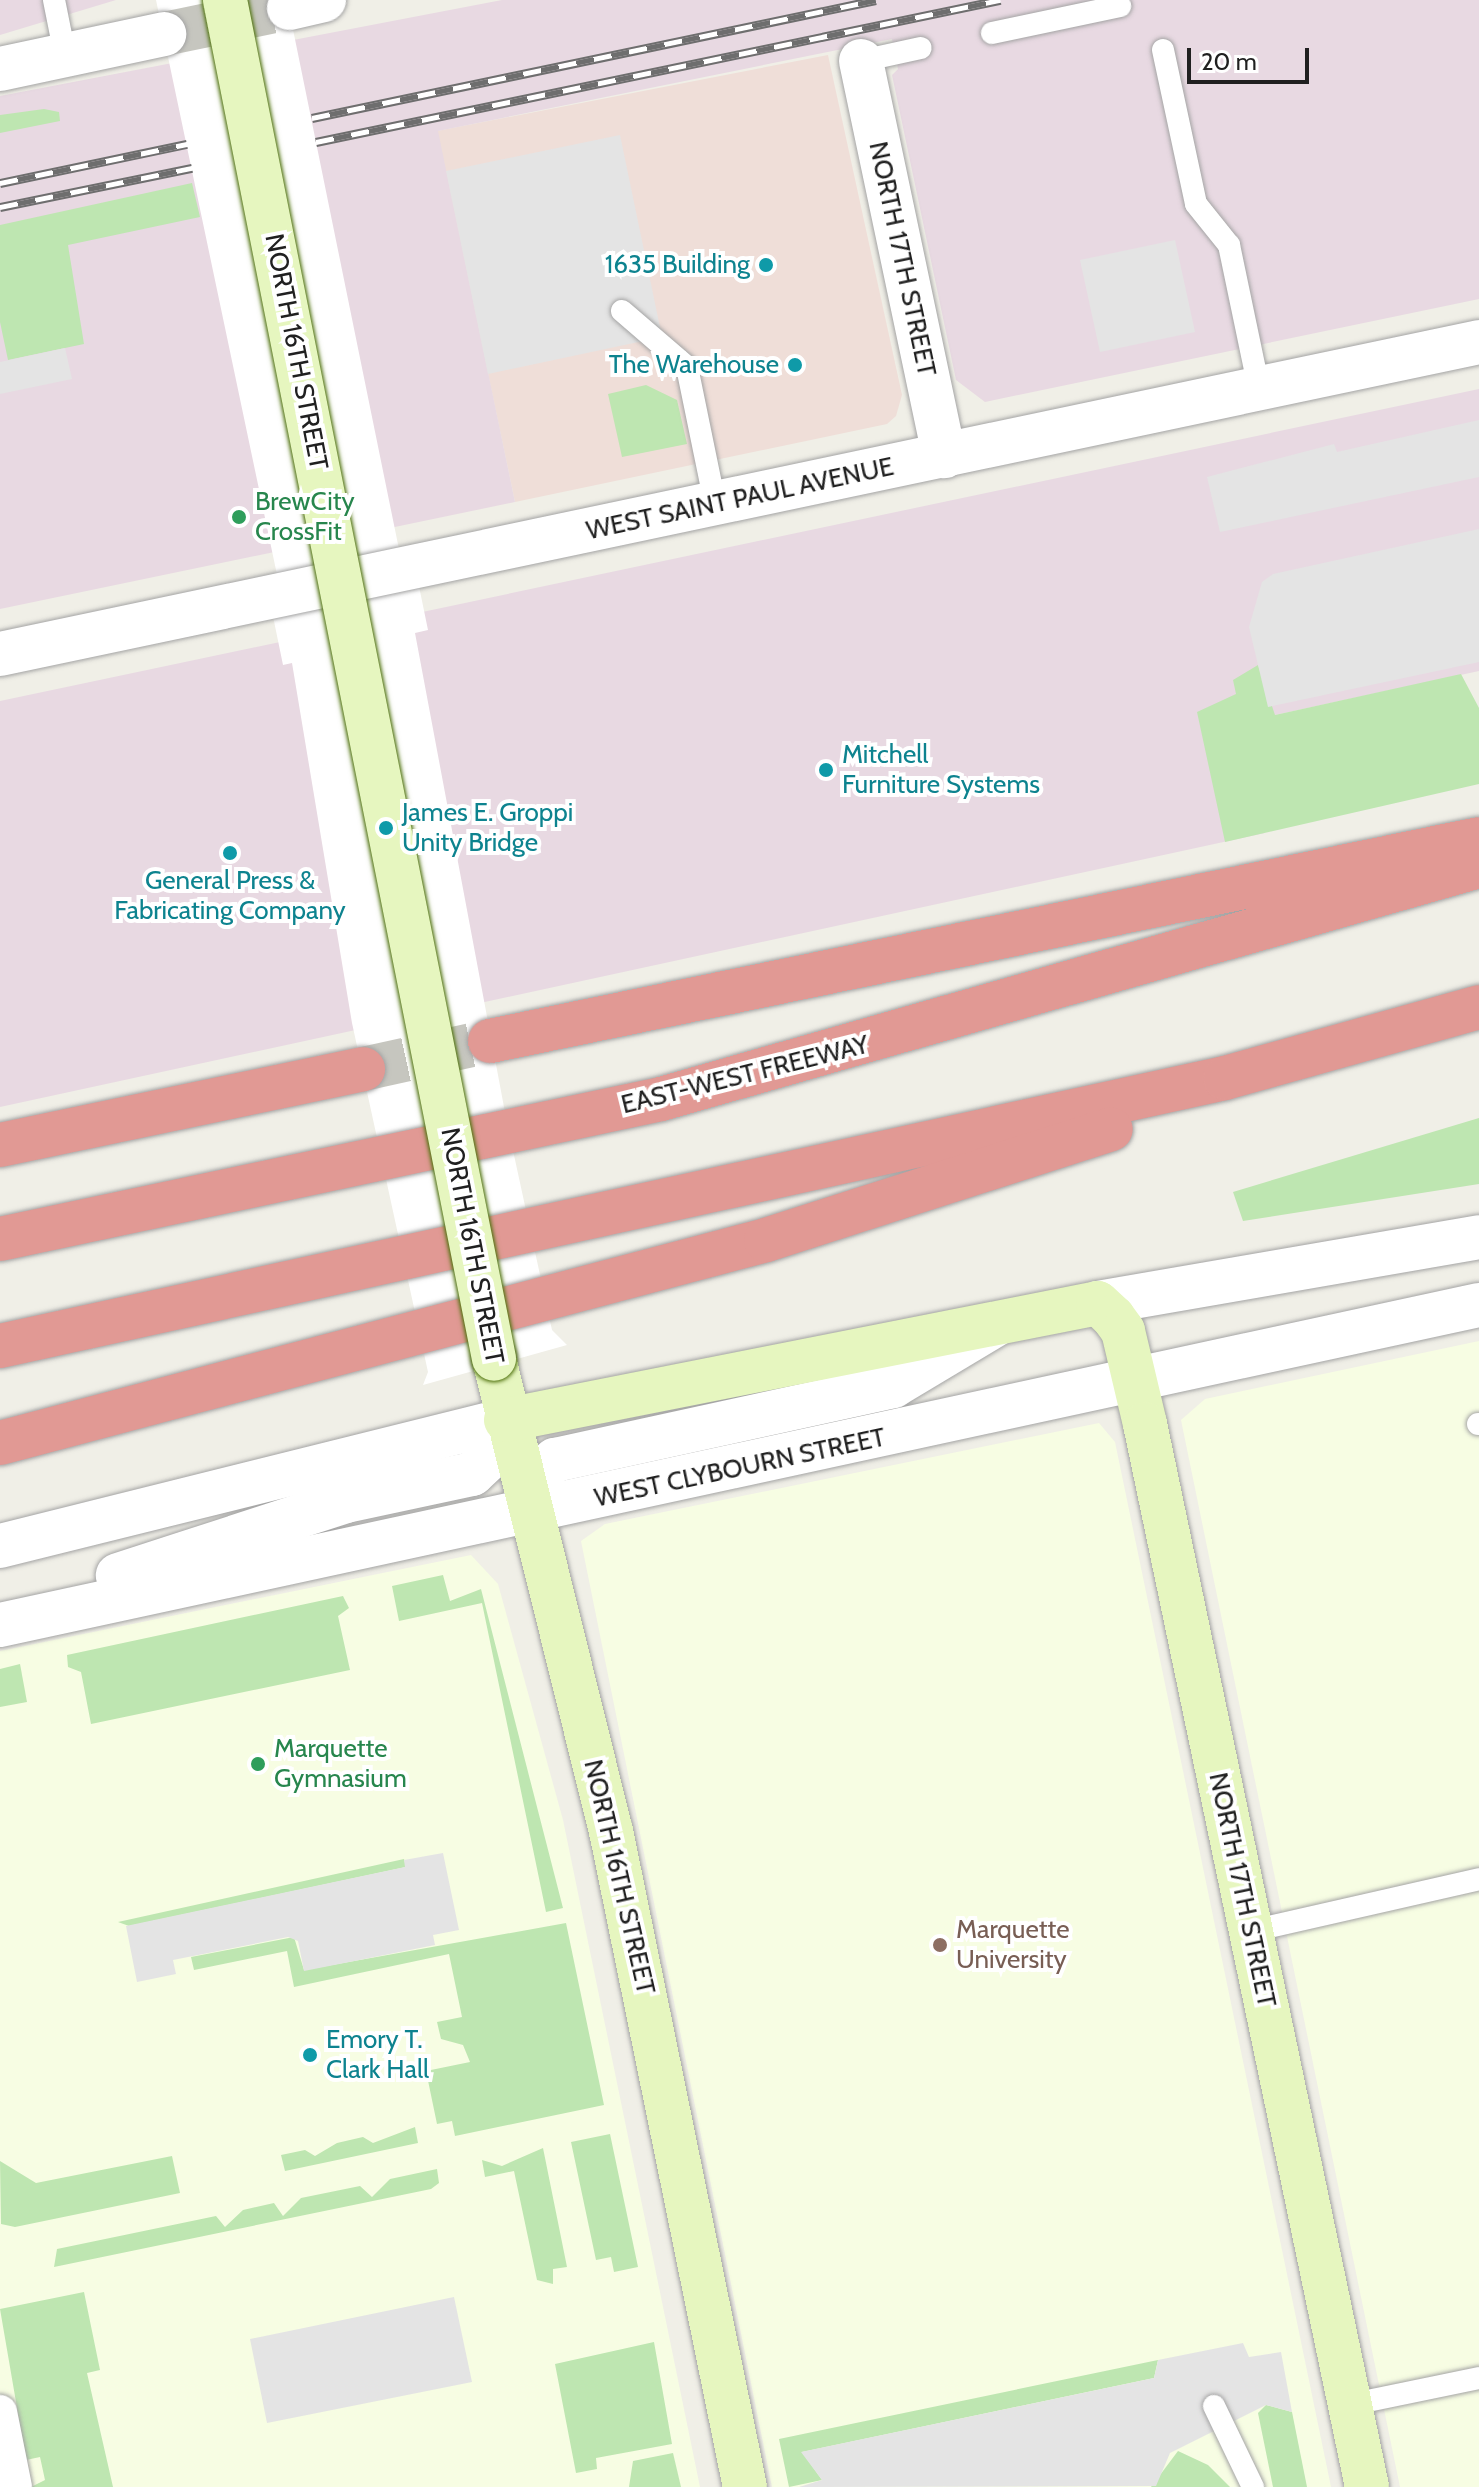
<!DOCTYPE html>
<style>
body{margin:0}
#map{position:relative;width:1479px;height:2487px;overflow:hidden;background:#f0efe7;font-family:Cabin,sans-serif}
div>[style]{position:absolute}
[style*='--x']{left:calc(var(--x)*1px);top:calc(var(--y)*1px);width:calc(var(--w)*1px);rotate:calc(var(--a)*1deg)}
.commercial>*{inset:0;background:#efded8}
.industrial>*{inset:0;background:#e8d9e2}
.education>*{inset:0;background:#f7fde3}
.grass>*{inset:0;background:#bee6b1}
.parking>*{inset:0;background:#e4e4e4}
.pier>*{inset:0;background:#fff}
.minor-tunnel>*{height:44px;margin-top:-22px;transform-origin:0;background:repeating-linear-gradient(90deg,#c6c6bf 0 44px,transparent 0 66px)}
.motorway-tunnel>*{height:44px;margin-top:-22px;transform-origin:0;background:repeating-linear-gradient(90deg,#c6c6bf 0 44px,transparent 0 66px)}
.roads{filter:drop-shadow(0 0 2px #a4a4a4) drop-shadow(0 0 2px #a4a4a4)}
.service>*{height:22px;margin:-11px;padding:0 11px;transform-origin:11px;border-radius:11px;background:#fff}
.pedestrian>*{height:34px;margin:-17px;padding:0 17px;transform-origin:17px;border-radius:17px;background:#fff}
.minor>*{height:44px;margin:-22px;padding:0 22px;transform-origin:22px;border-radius:22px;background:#fff}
.tertiary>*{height:44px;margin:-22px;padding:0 22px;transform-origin:22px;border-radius:22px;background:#fff}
.secondary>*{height:44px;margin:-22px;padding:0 22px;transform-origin:22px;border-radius:22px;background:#e6f6bf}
.motorway>*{height:44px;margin:-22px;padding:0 22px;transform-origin:22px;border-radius:22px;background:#e19994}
.rail>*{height:9px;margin-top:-4.5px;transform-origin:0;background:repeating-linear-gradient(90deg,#fff 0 18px,#6e6e6e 0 36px);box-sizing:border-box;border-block:2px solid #6e6e6e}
.bridges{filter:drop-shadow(0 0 2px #4e710c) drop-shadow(0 0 2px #4e710c)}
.secondary-bridge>*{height:44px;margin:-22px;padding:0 22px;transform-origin:22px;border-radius:22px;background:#e6f6bf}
.dots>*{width:22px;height:22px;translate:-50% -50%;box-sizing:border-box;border:4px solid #fff;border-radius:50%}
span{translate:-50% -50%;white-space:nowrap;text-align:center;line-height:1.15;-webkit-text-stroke:8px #fff;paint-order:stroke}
.street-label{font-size:26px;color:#202020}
.culture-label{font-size:26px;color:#0d838f}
.right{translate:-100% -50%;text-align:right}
.left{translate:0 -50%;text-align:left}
.leisure-label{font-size:26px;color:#27864d}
.education-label{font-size:26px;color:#785e54}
.scale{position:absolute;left:1187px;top:48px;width:122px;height:36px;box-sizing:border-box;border:4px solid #202020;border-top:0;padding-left:10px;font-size:24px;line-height:28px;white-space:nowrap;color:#202020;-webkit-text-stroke:6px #fff;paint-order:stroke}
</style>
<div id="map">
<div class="commercial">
<div style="clip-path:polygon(828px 55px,902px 395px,896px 416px,887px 424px,515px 502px,437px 131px)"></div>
</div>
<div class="industrial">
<div style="clip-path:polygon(0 0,116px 0,0 35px)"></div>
<div style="clip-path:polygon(502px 0,1479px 0,1479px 299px,985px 402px,956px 380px,892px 75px,898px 69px,892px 39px,438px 131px,515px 502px,0 609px,0 96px)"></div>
<div style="clip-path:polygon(1479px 389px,1479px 671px,1275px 715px,1265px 833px,0 1107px,0 701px)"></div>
</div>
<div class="education">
<div style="clip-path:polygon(1479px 1341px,1479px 2487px,1400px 2487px,1181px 1420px,1205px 1399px)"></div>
<div style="clip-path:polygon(1099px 1423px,1115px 1442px,1331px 2487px,772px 2487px,581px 1541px,605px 1524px)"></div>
<div style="clip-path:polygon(471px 1555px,498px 1584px,563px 1820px,700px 2487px,0 2487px,0 1651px)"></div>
</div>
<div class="grass">
<div style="clip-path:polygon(44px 109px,59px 112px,60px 121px,0 133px,0 115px)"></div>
<div style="clip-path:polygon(192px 183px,200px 217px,68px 245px,84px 344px,8px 360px,0 322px,0 225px)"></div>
<div style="clip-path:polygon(646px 385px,677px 400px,687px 444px,622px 457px,608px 394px)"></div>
<div style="clip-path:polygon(1258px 665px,1275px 715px,1461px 674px,1479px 708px,1479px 784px,1225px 842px,1197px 712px,1236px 694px,1233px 680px)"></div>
<div style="clip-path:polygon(1479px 1118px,1479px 1184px,1243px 1221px,1233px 1192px)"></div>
<div style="clip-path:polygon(443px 1575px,450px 1601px,481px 1589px,563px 1908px,546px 1912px,482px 1603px,399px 1621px,392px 1586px)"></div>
<div style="clip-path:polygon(343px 1596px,349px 1608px,338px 1616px,350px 1670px,91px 1724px,81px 1672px,68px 1667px,67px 1655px)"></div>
<div style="clip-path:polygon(20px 1664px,27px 1702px,0 1707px,0 1669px)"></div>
<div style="clip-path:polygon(404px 1859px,406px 1867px,129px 1926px,118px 1922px)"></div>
<div style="clip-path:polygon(566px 1923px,604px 2105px,455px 2136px,452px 2121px,437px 2124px,426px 2071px,470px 2062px,463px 2045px,441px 2039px,437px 2022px,462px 2017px,449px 1954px,294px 1987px,287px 1951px,194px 1970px,191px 1957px,294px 1937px,304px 1970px)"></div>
<div style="clip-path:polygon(415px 2127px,418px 2143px,285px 2171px,281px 2155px,305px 2150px,315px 2156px,337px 2143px,363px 2137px,373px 2143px)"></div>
<div style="clip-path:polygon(610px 2134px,638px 2267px,614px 2272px,611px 2257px,596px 2260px,571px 2142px)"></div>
<div style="clip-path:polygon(543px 2148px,567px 2267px,553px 2269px,553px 2284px,537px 2280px,514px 2171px,485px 2177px,482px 2160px,502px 2166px)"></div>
<div style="clip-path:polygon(172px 2156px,180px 2193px,15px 2227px,1px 2224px,0 2161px,36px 2183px)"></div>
<div style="clip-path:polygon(437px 2169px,439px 2183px,431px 2189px,54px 2267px,57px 2249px,216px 2216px,225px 2227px,243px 2210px,274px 2203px,283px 2216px,301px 2198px,360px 2186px,372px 2197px,390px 2179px)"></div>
<div style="clip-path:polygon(84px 2292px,100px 2370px,87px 2373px,113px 2487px,31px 2487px,45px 2480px,40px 2457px,26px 2460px,0 2309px)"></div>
<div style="clip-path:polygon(654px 2342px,672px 2444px,596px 2458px,597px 2469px,576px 2473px,555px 2364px)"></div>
<div style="clip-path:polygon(1158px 2360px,1154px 2378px,802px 2452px,822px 2480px,789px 2487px,779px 2439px)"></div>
<div style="clip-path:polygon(1266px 2405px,1292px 2412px,1307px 2487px,1273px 2487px,1258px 2413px)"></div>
<div style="clip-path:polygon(1178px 2451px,1208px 2465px,1230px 2487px,1151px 2487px)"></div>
<div style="clip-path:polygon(673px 2453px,681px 2487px,629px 2487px,633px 2461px)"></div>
</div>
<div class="parking">
<div style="clip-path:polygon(620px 135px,662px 337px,488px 374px,446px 171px)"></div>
<div style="clip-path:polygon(1175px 240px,1195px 332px,1100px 352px,1080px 260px)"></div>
<div style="clip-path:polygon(65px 348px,72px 379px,0 394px,0 362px)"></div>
<div style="clip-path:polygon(1479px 420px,1479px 477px,1220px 532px,1207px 477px,1334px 444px,1337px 452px)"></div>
<div style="clip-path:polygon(1479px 529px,1479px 662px,1268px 707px,1249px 627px,1262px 582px,1273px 574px)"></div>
<div style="clip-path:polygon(443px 1853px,459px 1930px,433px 1935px,435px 1945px,304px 1971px,298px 1941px,288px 1937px,173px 1960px,176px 1974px,137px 1982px,126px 1926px,405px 1867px,404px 1860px)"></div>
<div style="clip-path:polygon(454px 2297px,472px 2382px,267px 2423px,250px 2339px)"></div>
<div style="clip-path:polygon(1243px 2343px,1249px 2357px,1281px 2352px,1292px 2412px,1266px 2405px,1170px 2453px,1156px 2486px,799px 2487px,822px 2480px,801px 2452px,1154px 2378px,1158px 2360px)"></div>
</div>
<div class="pier">
<div style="clip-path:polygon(156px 0,287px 0,402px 564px,414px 562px,428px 630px,415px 633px,507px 1123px,552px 1330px,567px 1345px,423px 1385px,428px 1372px,352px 1023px,292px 663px,283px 665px,268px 592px,280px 589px)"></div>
</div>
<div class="minor-tunnel">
<div style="--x:164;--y:34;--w:128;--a:-11.7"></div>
</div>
<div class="motorway-tunnel">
<div style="--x:363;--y:1069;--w:130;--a:-12.4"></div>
</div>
<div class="roads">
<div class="service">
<div style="--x:54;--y:0;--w:56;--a:78.7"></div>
<div style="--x:992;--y:33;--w:131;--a:-11.9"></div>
<div style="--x:1163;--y:50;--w:157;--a:77.9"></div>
<div style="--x:1196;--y:204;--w:53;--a:51.2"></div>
<div style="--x:1229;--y:245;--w:147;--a:78.2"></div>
<div style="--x:861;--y:61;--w:61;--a:-12.2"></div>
<div style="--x:622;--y:311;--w:86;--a:40.7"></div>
<div style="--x:687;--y:367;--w:139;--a:78.4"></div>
<div style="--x:1478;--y:1424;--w:1;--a:0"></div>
<div style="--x:1251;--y:1931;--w:234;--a:-12.8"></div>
<div style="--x:1348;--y:2405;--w:134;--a:-11.6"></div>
<div style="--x:1214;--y:2406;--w:90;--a:64.3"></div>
</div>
<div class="pedestrian">
<div style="--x:0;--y:2412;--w:76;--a:78.7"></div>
</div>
<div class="minor">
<div style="--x:289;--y:8;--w:36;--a:-13"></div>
<div style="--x:861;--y:61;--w:404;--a:78.1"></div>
<div style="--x:0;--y:69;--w:168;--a:-12"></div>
</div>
<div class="tertiary">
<div style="--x:0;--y:654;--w:1512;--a:-11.91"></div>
<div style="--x:1098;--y:1303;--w:387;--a:-9.8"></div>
<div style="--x:527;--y:1512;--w:35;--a:-78"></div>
<div style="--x:534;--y:1478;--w:28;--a:-41"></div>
<div style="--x:555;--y:1460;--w:346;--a:-12.3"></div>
<div style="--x:893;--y:1386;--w:119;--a:-30.9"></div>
<div style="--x:0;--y:1546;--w:521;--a:-13.98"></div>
<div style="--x:506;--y:1420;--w:29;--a:102"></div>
<div style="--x:500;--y:1448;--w:38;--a:137"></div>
<div style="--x:472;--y:1474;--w:129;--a:167.9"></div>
<div style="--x:346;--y:1501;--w:240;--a:162"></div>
<div style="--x:0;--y:1625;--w:1513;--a:-12.21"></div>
</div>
<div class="secondary">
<div style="--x:494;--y:1359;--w:486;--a:76.1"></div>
<div style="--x:611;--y:1831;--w:670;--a:78.46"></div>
<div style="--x:506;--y:1420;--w:603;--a:-11.18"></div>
<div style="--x:1098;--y:1303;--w:21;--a:43"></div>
<div style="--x:1113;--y:1317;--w:17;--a:54"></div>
<div style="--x:1123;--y:1331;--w:96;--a:76.7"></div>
<div style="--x:1145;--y:1424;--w:1086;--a:78.2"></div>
</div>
<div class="motorway">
<div style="--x:490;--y:1041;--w:1009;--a:-11.54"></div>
<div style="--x:0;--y:1145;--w:371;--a:-11.8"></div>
<div style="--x:0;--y:1239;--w:676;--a:-11.96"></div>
<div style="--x:661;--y:1099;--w:851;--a:-15.9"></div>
<div style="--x:0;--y:1346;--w:1254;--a:-12.34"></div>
<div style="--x:1225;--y:1078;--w:264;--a:-15.6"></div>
<div style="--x:0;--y:1443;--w:792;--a:-14.84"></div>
<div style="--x:766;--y:1240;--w:362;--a:-17.8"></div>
</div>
</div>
<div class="rail">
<div style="--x:312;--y:118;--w:576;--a:-11.82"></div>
<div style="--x:316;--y:142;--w:699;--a:-11.73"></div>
<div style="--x:0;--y:183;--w:191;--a:-11.8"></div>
<div style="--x:0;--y:207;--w:196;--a:-11.5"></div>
</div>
<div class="bridges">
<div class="secondary-bridge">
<div style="--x:225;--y:0;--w:1385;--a:78.8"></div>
</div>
</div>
<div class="dots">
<div style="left:766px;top:265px;background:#0f9aa8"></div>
<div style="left:795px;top:365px;background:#0f9aa8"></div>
<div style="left:239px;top:517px;background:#2e9e5b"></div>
<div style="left:826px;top:770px;background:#0f9aa8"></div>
<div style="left:386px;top:828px;background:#0f9aa8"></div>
<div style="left:230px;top:853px;background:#0f9aa8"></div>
<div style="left:258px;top:1764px;background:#2e9e5b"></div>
<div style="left:940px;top:1945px;background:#8d6e63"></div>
<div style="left:310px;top:2055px;background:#0f9aa8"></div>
</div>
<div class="street-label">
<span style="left:902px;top:259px;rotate:78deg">NORTH 17TH STREET</span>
<span style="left:296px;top:352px;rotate:79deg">NORTH 16TH STREET</span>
<span style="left:740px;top:499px;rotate:-12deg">WEST SAINT PAUL AVENUE</span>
<span style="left:745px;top:1075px;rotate:-14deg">EAST-WEST FREEWAY</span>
<span style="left:472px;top:1246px;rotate:79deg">NORTH 16TH STREET</span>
<span style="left:740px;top:1468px;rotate:-12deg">WEST CLYBOURN STREET</span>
<span style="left:619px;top:1877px;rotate:77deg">NORTH 16TH STREET</span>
<span style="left:1242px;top:1890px;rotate:78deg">NORTH 17TH STREET</span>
</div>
<div class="culture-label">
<span class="right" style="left:750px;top:265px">1635 Building</span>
<span class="right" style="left:779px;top:365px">The Warehouse</span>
<span class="left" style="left:842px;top:770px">Mitchell<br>Furniture Systems</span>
<span class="left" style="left:402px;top:828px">James E. Groppi<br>Unity Bridge</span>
<span style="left:230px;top:896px">General Press &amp;<br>Fabricating Company</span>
<span class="left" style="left:326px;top:2055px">Emory T.<br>Clark Hall</span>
</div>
<div class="leisure-label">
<span class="left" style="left:255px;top:517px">BrewCity<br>CrossFit</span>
<span class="left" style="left:274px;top:1764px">Marquette<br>Gymnasium</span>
</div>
<div class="education-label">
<span class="left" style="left:956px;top:1945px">Marquette<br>University</span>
</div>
<div class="scale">20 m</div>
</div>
